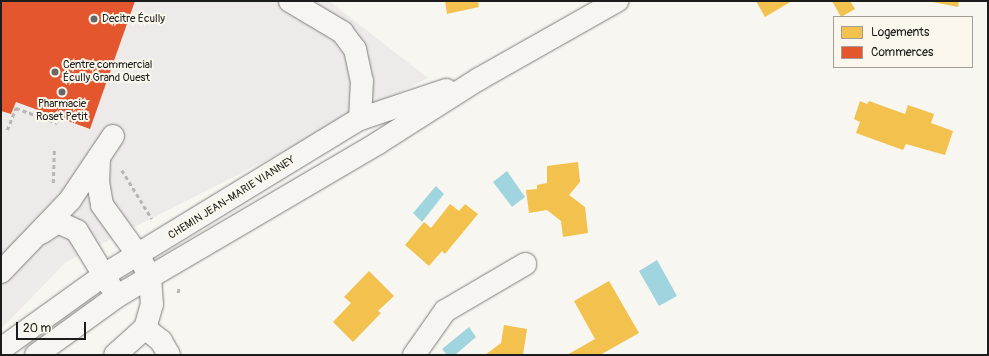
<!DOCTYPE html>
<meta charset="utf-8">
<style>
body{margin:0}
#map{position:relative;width:989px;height:356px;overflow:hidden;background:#f8f6f0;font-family:Pangolin,sans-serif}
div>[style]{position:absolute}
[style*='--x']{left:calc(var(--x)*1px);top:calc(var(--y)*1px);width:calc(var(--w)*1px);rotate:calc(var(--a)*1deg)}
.built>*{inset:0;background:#efeaea}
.water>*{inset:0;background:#a0d5e0}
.homes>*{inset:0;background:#f2c14e}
.shops>*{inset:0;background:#e4572e}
.path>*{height:2.5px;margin-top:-1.25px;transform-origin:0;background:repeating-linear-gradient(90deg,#b7b6b4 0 4px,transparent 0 7px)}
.roads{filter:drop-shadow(0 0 1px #7f7e7b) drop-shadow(0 0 1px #7f7e7b)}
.minor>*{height:22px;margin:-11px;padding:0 11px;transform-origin:11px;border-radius:11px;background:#f6f5f1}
.dots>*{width:11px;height:11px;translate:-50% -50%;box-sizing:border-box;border:2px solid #fbf7ec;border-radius:50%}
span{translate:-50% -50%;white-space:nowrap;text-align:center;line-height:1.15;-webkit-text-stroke:4px #fbf7ec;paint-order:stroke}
.poi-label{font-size:11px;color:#1c1c1c}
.left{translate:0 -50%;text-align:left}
.street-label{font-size:11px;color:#1c1c1c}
.frame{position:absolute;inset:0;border:2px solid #1c1c1c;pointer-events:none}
.legend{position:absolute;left:833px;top:16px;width:140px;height:52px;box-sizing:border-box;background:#fbf7ec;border:1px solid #a29f99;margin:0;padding:5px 7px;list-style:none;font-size:12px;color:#1c1c1c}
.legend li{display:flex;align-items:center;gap:8px;height:20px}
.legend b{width:20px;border:1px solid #a29f99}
.scale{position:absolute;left:16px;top:322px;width:70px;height:18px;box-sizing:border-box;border:2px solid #1c1c1c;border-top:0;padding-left:5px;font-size:12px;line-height:14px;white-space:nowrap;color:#1c1c1c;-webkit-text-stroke:3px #fbf7ec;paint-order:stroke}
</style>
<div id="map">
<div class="built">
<div style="clip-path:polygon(1px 1px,329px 1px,428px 78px,66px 262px,1px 329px)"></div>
</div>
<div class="water">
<div style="clip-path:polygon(507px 171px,525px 197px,512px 207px,493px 182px)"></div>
<div style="clip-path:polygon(436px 186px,444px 194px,422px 222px,413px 213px)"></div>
<div style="clip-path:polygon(657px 260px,677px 296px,659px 306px,639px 271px)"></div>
<div style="clip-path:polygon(469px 327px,476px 337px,455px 355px,447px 355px,442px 349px)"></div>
</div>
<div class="homes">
<div style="clip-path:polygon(445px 1px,478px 1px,479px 7px,447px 14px)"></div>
<div style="clip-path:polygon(756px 1px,792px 1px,765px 17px)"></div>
<div style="clip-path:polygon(832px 1px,850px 1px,855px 9px,841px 17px)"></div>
<div style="clip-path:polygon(928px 1px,959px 1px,958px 7px)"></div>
<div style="clip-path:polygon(860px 101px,867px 104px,869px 101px,905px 114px,908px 105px,934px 114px,931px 123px,953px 131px,945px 155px,906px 144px,903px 150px,856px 133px,860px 122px,854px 119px)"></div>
<div style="clip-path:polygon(578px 162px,580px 182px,569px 195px,585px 207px,588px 233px,563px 237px,561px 221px,547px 210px,529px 213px,526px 190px,537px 189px,537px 185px,547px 183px,547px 166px)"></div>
<div style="clip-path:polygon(450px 204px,459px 211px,465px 204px,478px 214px,445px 254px,442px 251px,429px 266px,405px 245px,424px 222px,431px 228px)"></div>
<div style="clip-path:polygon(369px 271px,394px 296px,378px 311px,381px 313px,353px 342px,333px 322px,351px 303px,344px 297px)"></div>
<div style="clip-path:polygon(609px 281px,639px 333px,600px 355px,567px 355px,595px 339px,574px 301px)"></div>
<div style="clip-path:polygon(504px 325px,527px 329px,523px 355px,485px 355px,501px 343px)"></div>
</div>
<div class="shops">
<div style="clip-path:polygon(1px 1px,135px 1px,90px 129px,16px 102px,11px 114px,1px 111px)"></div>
</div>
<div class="path">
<div style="--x:7;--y:130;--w:24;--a:-68"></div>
<div style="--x:16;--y:108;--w:44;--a:20.1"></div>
<div style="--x:122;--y:170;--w:57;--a:58.5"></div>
<div style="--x:53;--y:183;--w:35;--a:-88"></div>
<div style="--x:178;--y:293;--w:6;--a:-81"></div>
</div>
<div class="roads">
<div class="minor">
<div style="--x:290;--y:1;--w:61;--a:30.8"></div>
<div style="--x:342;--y:32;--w:21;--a:53"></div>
<div style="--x:355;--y:49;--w:33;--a:78"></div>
<div style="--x:362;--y:81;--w:38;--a:93"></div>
<div style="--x:99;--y:157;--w:25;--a:92"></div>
<div style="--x:98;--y:182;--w:23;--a:80"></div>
<div style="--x:102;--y:205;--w:62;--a:54.2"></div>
<div style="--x:138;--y:255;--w:25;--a:61"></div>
<div style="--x:150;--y:277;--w:27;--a:86"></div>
<div style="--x:152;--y:304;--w:25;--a:106"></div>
<div style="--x:145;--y:328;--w:40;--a:138"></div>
<div style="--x:41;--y:233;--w:20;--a:-33"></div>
<div style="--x:58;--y:222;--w:21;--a:25"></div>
<div style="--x:77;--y:231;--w:66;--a:58.7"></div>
<div style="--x:1;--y:272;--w:100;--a:-46.2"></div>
<div style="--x:70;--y:200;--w:77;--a:-56.1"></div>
<div style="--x:145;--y:328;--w:21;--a:39"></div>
<div style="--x:161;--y:341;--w:16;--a:60"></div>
<div style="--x:1;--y:349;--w:127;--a:-35.7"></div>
<div style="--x:104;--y:275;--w:300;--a:-31.4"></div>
<div style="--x:360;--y:119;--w:91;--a:-18.6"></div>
<div style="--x:36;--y:355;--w:99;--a:-35.9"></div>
<div style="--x:116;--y:297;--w:304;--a:-30.4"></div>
<div style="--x:378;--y:143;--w:120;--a:-32.4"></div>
<div style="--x:479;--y:79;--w:159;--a:-29.5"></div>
<div style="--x:414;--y:355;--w:54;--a:-54.8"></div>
<div style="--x:445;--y:311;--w:93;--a:-30.4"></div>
</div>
</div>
<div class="dots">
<div style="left:94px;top:19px;background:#696866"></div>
<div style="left:55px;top:72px;background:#696866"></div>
<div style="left:62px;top:92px;background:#696866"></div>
</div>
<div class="poi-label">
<span class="left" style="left:102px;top:19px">Decitre Écully</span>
<span class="left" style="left:63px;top:72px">Centre commercial<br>Écully Grand Ouest</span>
<span style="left:62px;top:111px">Pharmacie<br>Roset Petit</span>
</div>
<div class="street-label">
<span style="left:232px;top:198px;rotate:-32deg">CHEMIN JEAN-MARIE VIANNEY</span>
</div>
<div class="frame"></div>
<ul class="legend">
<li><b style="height:11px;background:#f2c14e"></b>Logements</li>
<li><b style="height:11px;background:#e4572e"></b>Commerces</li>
</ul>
<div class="scale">20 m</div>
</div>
